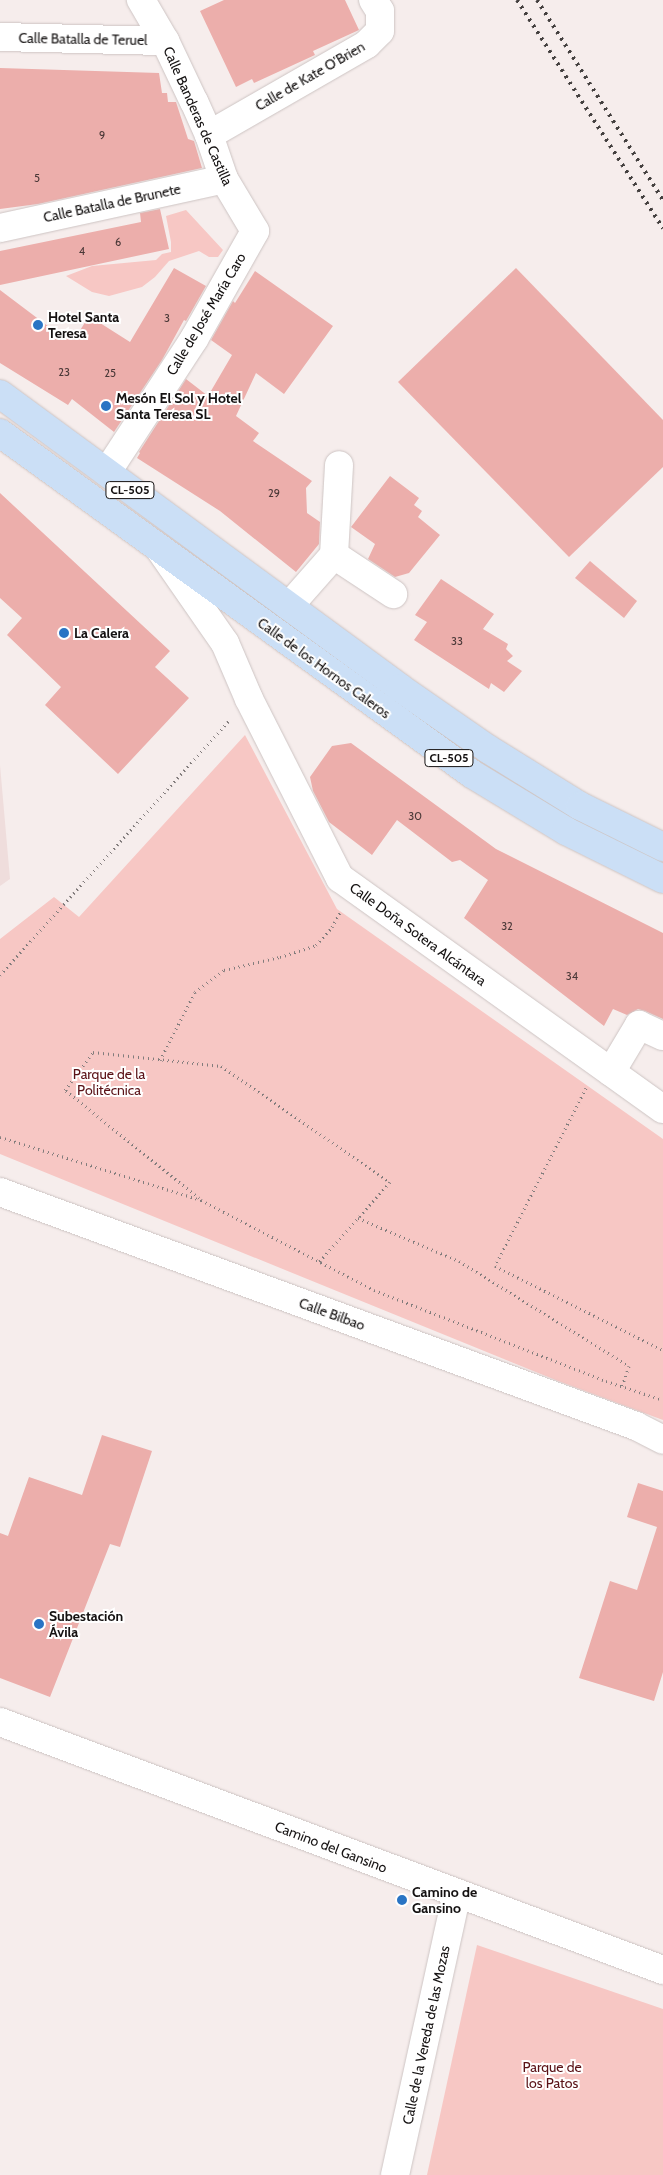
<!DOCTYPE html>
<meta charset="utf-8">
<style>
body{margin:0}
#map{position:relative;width:663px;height:2175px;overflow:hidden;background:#f6edec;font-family:Cabin,sans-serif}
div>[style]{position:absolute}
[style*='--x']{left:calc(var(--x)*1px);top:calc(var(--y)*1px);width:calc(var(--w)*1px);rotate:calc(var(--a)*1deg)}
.built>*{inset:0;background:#efdddc}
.green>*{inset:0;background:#f7c7c4}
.building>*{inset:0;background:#ecaeab}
.path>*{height:3px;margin-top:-1.5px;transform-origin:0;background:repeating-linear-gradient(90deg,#827c7c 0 1px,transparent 0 5px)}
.roads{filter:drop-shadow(0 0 1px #cdc4c3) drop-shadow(0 0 1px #cdc4c3)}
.minor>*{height:28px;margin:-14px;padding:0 14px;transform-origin:14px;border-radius:14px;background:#fff}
.major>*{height:28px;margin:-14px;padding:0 14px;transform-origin:14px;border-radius:14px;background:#cbdff6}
.rail>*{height:4px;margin-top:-2px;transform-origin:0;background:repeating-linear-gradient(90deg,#44403f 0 2.5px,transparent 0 7.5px)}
.dots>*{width:14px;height:14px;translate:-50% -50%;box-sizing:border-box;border:2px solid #fff;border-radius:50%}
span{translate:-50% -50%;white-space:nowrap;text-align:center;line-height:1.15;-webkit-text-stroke:4px #fff;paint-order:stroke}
.number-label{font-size:11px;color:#4b3938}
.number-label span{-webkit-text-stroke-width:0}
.shield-label span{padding:1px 4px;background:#fff;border:1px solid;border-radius:4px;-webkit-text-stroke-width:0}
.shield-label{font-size:12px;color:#151212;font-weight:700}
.street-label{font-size:14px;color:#151212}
.poi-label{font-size:14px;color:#151212;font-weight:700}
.left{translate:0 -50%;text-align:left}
.park-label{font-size:14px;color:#5a1217}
</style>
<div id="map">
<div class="built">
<div style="clip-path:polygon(0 765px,10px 879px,0 886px)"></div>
</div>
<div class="green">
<div style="clip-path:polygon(186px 210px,223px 250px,218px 257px,209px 257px,199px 251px,169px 261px,155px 277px,142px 287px,109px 296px,92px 292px,66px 276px,92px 266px,156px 260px,162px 254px,171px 252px,171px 242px,166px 216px)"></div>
<div style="clip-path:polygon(245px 735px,337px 909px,663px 1139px,663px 1420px,558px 1381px,0 1154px,0 939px,54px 897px,79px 917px)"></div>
<div style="clip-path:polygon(477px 1945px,663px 2009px,663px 2175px,427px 2175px)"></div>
</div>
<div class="building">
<div style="clip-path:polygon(224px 0,345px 0,359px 30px,313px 51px,315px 55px,254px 83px,252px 79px,236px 87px,200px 11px)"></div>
<div style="clip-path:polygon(0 68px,159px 73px,162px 93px,167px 93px,168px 102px,176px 102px,188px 139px,194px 141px,202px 168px,38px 204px,0 209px)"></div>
<div style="clip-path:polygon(160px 209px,169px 249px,0 285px,0 251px,141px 222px,140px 213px)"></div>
<div style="clip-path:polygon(174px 268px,206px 286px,186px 321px,184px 320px,162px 360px,114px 432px,72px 399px,68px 405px,0 363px,0 290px,57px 333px,59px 331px,74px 340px,89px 316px,130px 342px)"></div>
<div style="clip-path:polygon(516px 268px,663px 420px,663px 467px,569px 557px,398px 382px)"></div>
<div style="clip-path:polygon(255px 271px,333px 326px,284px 394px,256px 373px,236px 416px,259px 433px,253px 441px,312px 481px,306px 488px,307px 513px,320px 522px,319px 544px,296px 572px,220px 511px,137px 458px,140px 453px,139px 452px,186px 379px,208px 396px,232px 355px,211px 340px,233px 301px,235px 303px)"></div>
<div style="clip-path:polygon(390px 476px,419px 498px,414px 505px,422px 511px,418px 517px,440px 535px,409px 573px,395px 577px,368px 559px,375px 544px,351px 527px)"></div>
<div style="clip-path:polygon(0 493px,170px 651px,155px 667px,189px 698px,118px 774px,45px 705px,61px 687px,7px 635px,22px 618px,0 598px)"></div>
<div style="clip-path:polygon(590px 561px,637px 601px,624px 618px,575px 578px)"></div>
<div style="clip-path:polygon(441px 579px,494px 614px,483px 629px,508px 644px,506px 649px,513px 656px,507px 661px,522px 671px,504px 692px,491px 683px,489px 689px,414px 640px,427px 622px,415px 615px)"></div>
<div style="clip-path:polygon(351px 743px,496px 849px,663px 933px,663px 1019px,645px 1011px,638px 1009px,627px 1015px,613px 1009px,604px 1026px,464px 918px,488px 880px,460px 860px,452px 862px,397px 820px,372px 855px,329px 822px,313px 791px,310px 777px,332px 746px)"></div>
<div style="clip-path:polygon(102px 1435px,152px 1451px,120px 1547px,110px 1544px,50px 1697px,0 1678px,0 1533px,8px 1536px,29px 1477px,82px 1495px)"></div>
<div style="clip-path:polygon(638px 1483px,663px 1491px,663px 1672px,654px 1701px,579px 1678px,610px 1581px,637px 1590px,657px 1527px,627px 1517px)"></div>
</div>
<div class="path">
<div style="--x:0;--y:975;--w:343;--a:-48"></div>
<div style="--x:160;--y:1060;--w:76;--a:-62.8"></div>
<div style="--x:195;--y:992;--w:36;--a:-37"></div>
<div style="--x:224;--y:970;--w:57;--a:-13.1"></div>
<div style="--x:280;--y:957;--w:38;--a:-18"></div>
<div style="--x:316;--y:945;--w:24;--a:-48"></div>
<div style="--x:332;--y:927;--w:18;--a:-61"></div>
<div style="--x:586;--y:1088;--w:200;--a:117.1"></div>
<div style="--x:495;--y:1266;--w:188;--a:26.6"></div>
<div style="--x:0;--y:1137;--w:211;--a:17.4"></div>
<div style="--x:201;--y:1200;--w:195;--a:27.5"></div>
<div style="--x:374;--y:1290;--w:249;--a:21.4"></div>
<div style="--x:606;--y:1381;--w:60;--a:18.4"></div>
<div style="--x:199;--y:1198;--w:172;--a:-141.1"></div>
<div style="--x:65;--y:1090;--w:47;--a:-53.6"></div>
<div style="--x:93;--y:1052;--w:129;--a:6.2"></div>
<div style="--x:221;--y:1066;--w:205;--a:34.5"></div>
<div style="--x:390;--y:1182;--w:107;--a:131.6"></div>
<div style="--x:358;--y:1218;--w:110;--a:23.1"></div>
<div style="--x:459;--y:1261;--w:200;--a:31.7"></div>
<div style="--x:629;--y:1366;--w:21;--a:109"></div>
</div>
<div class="roads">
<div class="minor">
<div style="--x:0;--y:37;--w:165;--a:1.4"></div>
<div style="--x:209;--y:135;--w:182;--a:-29.9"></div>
<div style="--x:367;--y:44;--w:18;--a:-45"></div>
<div style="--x:380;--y:31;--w:20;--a:-90"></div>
<div style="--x:380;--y:11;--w:13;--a:-122"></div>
<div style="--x:0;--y:228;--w:229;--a:-12.3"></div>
<div style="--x:107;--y:472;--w:159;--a:-56.8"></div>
<div style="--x:194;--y:339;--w:124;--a:-60.5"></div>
<div style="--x:255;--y:231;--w:61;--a:-120.8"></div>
<div style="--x:224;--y:179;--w:46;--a:-108.8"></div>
<div style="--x:209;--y:135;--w:36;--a:-114"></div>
<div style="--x:194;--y:102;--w:68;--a:-115.4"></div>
<div style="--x:165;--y:41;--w:48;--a:-120.3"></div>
<div style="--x:161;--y:551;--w:112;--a:55.2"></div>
<div style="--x:225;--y:643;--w:61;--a:66.8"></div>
<div style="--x:249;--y:699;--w:201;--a:63.1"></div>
<div style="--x:340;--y:878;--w:397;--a:35.6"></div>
<div style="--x:334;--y:555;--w:71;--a:33.5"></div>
<div style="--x:289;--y:606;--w:68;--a:-48.6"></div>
<div style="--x:334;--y:555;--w:90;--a:-86.8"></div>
<div style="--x:611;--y:1072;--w:55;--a:-59.2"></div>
<div style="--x:639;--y:1025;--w:26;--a:25"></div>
<div style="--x:0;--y:1192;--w:678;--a:20.2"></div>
<div style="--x:636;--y:1426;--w:30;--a:27"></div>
<div style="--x:0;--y:1722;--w:708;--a:20.51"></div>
<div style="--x:395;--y:2175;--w:288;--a:-77.6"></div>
</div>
<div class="major">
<div style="--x:0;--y:394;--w:496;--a:36.3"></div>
<div style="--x:400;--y:688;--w:107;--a:34.7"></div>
<div style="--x:488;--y:749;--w:108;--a:31.8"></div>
<div style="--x:580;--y:806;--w:93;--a:26.3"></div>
<div style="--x:0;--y:433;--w:582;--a:35.85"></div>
<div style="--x:472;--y:774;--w:110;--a:31.2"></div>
<div style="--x:566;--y:831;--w:108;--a:26.3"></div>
</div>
</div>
<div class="rail">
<div style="--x:517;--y:0;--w:271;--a:57.4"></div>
<div style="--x:537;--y:0;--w:236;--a:57.8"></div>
</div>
<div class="dots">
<div style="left:38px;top:325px;background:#2974c4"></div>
<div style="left:106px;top:406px;background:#2974c4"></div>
<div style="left:64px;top:633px;background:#2974c4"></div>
<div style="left:39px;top:1624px;background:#2974c4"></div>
<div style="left:402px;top:1900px;background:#2974c4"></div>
</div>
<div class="number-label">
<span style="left:102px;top:135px">9</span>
<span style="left:37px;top:178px">5</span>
<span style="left:118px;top:242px">6</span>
<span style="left:82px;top:251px">4</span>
<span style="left:167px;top:318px">3</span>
<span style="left:64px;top:372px">23</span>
<span style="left:110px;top:373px">25</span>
<span style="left:274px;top:493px">29</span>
<span style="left:457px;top:641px">33</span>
<span style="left:415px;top:816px">30</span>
<span style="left:507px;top:926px">32</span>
<span style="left:572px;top:976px">34</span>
</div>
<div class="shield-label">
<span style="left:130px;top:490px">CL-505</span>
<span style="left:449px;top:758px">CL-505</span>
</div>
<div class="street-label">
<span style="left:83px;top:39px;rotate:1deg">Calle Batalla de Teruel</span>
<span style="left:310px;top:76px;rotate:-30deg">Calle de Kate O'Brien</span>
<span style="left:198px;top:116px;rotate:66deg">Calle Banderas de Castilla</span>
<span style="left:112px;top:203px;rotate:-12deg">Calle Batalla de Brunete</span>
<span style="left:206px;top:314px;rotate:-59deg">Calle de José María Caro</span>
<span style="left:324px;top:668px;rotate:36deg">Calle de los Hornos Caleros</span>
<span style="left:418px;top:934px;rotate:36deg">Calle Doña Sotera Alcántara</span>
<span style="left:332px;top:1314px;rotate:20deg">Calle Bilbao</span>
<span style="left:331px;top:1847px;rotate:21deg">Camino del Gansino</span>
<span style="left:426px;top:2035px;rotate:-78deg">Calle de la Vereda de las Mozas</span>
</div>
<div class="poi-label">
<span class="left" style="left:48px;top:325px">Hotel Santa<br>Teresa</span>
<span class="left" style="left:116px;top:406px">Mesón El Sol y Hotel<br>Santa Teresa SL</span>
<span class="left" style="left:74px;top:633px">La Calera</span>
<span class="left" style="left:49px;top:1624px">Subestación<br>Ávila</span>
<span class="left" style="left:412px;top:1900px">Camino de<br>Gansino</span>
</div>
<div class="park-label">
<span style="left:109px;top:1082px">Parque de la<br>Politécnica</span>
<span style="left:552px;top:2075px">Parque de<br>los Patos</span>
</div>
</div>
